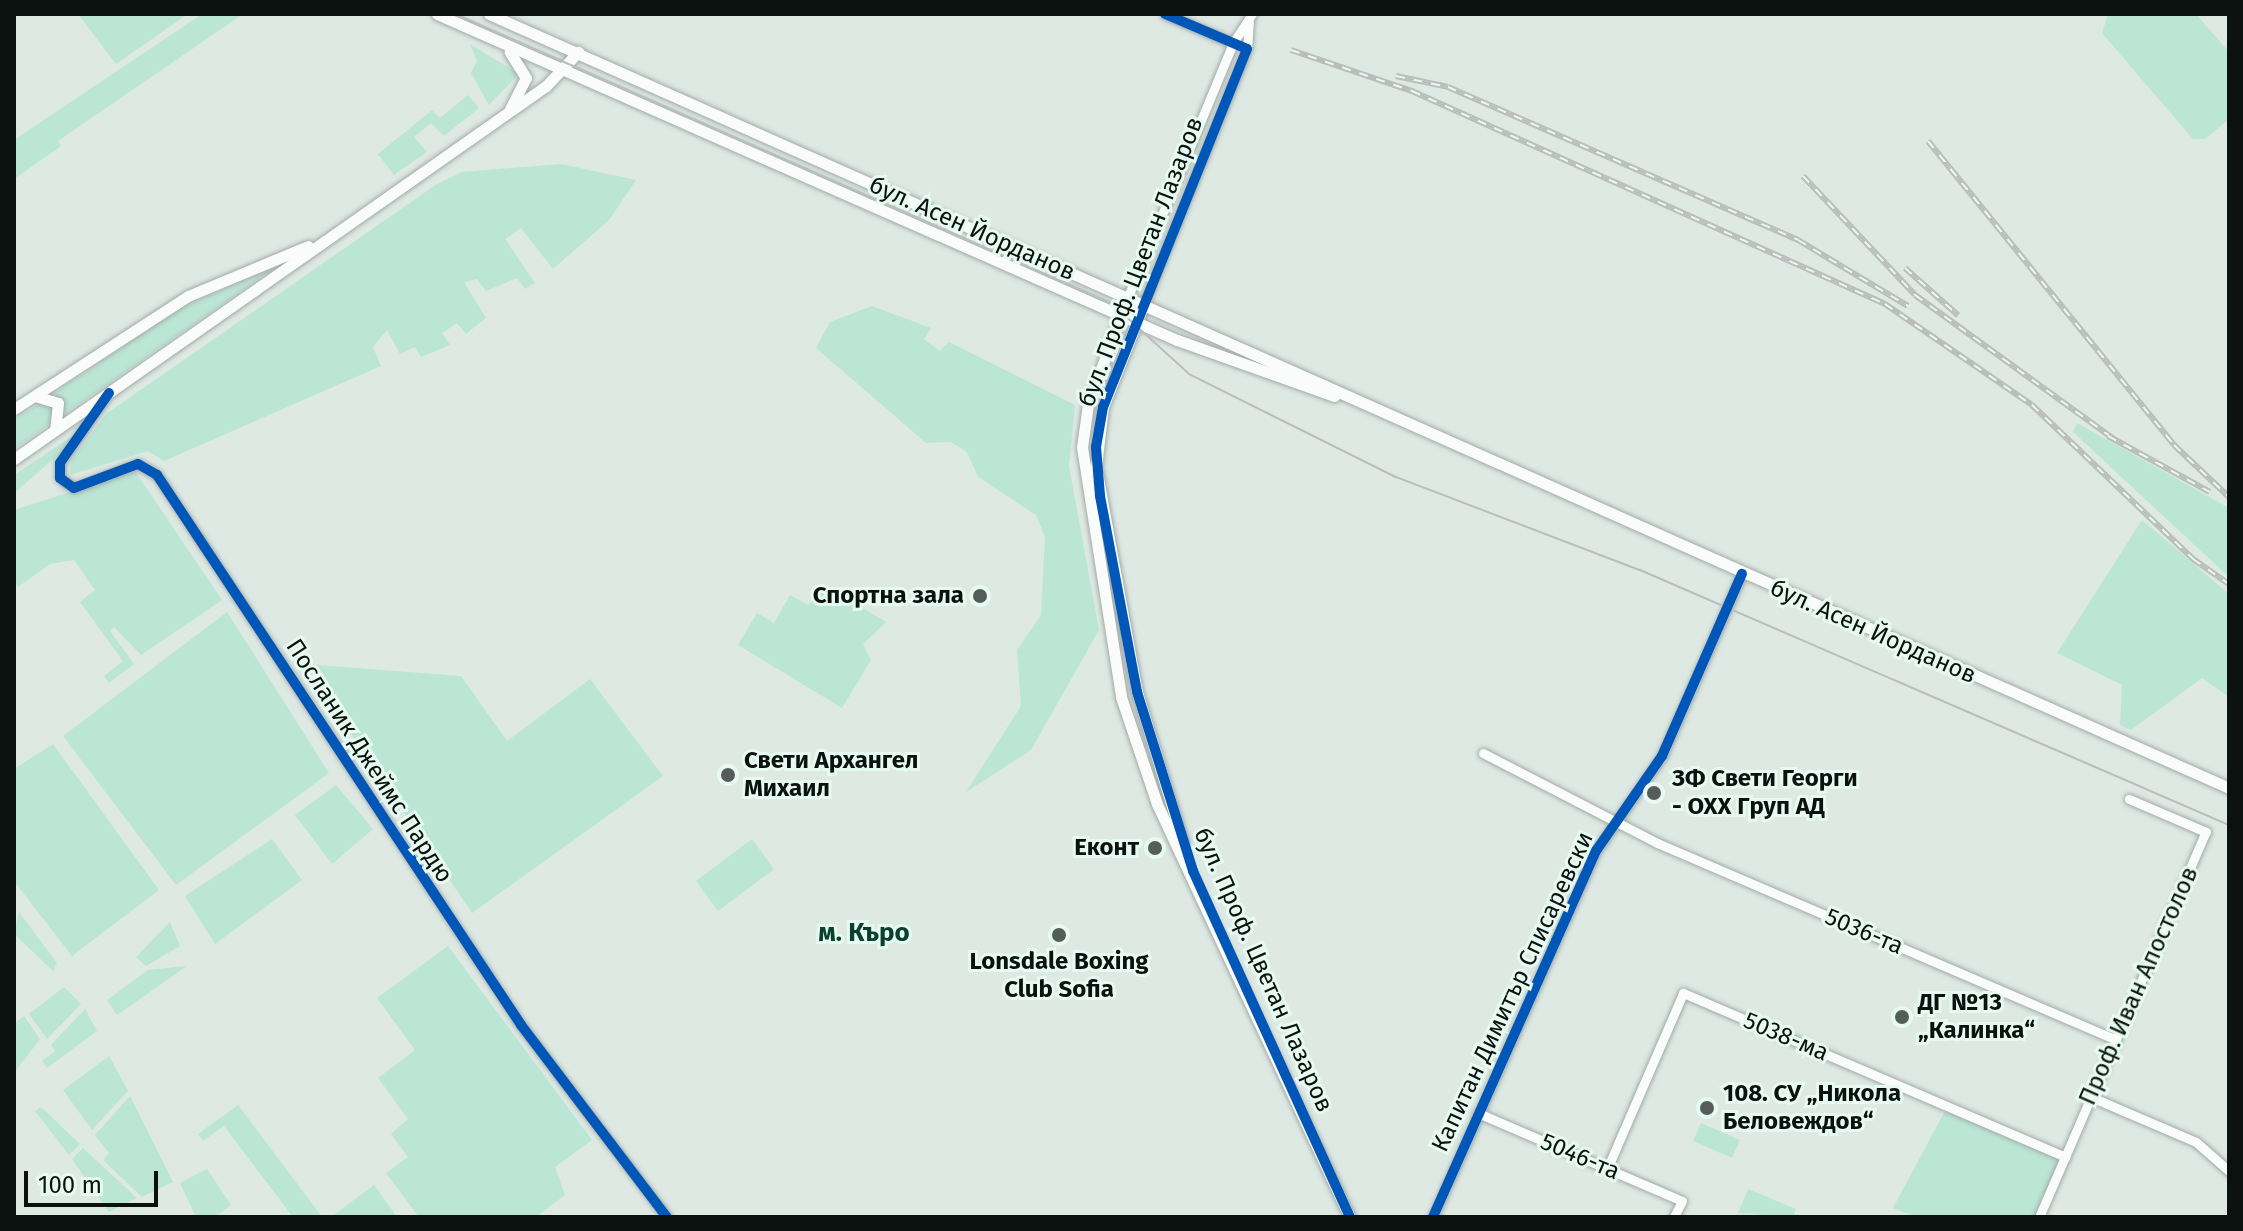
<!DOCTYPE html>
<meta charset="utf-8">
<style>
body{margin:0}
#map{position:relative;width:2243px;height:1231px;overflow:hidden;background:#dee9e4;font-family:"Fira Sans",sans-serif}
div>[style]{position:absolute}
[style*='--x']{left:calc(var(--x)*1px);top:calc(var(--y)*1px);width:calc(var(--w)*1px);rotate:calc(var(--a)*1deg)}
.green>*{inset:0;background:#bbe5d5}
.roads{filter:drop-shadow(0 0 2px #a2aaa7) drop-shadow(0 0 2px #a2aaa7)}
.minor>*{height:9px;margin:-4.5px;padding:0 4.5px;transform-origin:4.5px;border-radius:4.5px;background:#fafcfb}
.major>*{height:11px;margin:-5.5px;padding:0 5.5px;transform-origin:5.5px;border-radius:5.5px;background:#fafcfb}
.tram>*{height:2px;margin:-1px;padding:0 1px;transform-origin:1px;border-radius:1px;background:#b9bdbb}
.rail>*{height:6px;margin-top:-3px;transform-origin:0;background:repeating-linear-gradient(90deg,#e7faf2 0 9px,#b9bdbb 0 18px);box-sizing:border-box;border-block:2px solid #b9bdbb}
.cycleway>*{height:10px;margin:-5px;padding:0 5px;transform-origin:5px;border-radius:5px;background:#0057b8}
.dots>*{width:22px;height:22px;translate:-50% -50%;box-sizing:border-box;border:4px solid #e7faf2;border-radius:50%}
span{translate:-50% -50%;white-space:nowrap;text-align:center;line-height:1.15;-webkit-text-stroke:6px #e7faf2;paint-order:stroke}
.street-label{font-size:24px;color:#0b110f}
.poi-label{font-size:24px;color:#0b110f;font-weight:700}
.right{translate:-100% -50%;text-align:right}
.left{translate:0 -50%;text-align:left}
.neighbourhood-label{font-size:26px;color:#0b4030;font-weight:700}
.frame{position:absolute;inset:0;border:16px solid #0b110f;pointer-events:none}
.scale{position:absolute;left:24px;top:1171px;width:134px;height:36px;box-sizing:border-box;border:4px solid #0b110f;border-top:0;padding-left:10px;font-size:24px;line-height:28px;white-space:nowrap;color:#0b110f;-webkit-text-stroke:6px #e7faf2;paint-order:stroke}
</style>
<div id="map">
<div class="green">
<div style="clip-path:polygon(78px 14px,188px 14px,116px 64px)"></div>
<div style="clip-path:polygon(202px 14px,243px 14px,58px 141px,61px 146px,14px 179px,14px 140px)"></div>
<div style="clip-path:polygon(2108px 14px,2196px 14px,2229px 52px,2229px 119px,2205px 139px,2193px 139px,2102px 33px)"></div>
<div style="clip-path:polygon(470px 44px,519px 74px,489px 105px,471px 73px,477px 61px)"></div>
<div style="clip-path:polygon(468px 95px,479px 108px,444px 136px,431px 123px,414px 137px,427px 152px,394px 175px,378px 154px,432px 110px,440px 118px)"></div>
<div style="clip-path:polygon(561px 164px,636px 180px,609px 220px,553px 269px,521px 228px,505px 239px,535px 283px,525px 289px,517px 278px,486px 291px,477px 279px,464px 282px,486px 318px,466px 334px,457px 323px,442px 333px,450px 345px,421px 357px,415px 347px,400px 354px,387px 330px,373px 347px,381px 366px,164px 461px,148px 451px,70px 475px,71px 461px,106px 414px,437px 184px,462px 172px)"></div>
<div style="clip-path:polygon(271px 269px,270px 271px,66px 413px,54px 393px,184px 306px)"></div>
<div style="clip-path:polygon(872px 306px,931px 328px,924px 339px,940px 351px,949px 342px,1075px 405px,1069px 466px,1099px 630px,1031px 750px,966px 792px,1021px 706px,1017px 650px,1041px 615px,1045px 537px,1036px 515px,978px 477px,967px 452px,951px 442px,926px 443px,816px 348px,830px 322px)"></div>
<div style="clip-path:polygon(42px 402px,55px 409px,50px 424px,14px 449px,14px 419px)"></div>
<div style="clip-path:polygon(2077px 423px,2229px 508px,2229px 577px,2073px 432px)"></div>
<div style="clip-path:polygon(83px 429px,71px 444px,14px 493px,14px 475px)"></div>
<div style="clip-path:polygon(135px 471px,222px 600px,141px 655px,114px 627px,110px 631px,134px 664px,109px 683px,104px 676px,123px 661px,80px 602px,95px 590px,74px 560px,50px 564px,18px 587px,14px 582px,14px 510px)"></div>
<div style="clip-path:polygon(2142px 520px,2229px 594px,2229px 697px,2202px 678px,2131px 730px,2120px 725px,2122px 685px,2057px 653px)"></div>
<div style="clip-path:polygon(827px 587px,886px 622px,863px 644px,871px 660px,842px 708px,738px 645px,757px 613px,774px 623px,790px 595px,808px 605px)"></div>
<div style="clip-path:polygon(227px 612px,329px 773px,176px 885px,63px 736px)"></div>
<div style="clip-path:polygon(304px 664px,461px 676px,507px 741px,590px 679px,663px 776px,472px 913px)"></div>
<div style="clip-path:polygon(53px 744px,159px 890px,72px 956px,14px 881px,14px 769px)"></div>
<div style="clip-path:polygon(336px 785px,373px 829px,332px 864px,295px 815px)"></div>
<div style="clip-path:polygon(272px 839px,302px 880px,215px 944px,185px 896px)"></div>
<div style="clip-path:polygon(752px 839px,774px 869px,718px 911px,696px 881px)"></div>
<div style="clip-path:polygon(19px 912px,57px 963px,53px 971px,14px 934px)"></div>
<div style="clip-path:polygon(170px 922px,180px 946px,146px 966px,136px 957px)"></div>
<div style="clip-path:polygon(448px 946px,592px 1140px,555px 1167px,565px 1195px,536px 1217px,419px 1217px,386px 1173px,408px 1157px,391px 1134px,408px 1119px,378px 1078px,415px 1050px,377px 998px)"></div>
<div style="clip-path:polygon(187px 966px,117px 1015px,107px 1000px,148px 970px)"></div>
<div style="clip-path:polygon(64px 987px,81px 1004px,47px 1039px,29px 1014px)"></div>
<div style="clip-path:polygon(85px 1009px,97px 1031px,47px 1068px,42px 1061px,55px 1051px,51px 1045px)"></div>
<div style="clip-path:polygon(24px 1016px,40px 1039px,14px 1073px,14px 1024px)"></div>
<div style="clip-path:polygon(109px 1056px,128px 1091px,92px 1130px,63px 1090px)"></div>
<div style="clip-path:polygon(130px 1096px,173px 1182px,142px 1197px,103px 1160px,109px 1153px,95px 1135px)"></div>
<div style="clip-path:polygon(238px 1105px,322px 1217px,293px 1217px,224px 1126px,203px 1141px,198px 1134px)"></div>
<div style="clip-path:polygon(41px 1107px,80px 1144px,69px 1155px,35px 1111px)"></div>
<div style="clip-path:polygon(1947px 1107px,2065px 1157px,2039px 1217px,1915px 1217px,1893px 1208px)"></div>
<div style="clip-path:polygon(1701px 1123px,1740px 1140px,1732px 1158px,1693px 1141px)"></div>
<div style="clip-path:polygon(83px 1148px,137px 1198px,109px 1212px,72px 1159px)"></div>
<div style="clip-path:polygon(207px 1169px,231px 1205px,215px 1217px,196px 1217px,180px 1183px)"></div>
<div style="clip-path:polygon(374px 1185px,397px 1217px,331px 1217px)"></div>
<div style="clip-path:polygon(1748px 1189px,1796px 1209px,1793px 1217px,1738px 1213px)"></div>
</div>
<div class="roads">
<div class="minor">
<div style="--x:1165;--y:14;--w:76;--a:23.2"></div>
<div style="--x:1127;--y:299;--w:277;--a:-67.5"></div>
<div style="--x:1233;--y:43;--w:35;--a:-57"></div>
<div style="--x:1143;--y:306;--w:277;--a:-68"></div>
<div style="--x:1247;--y:49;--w:27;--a:-86"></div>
<div style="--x:108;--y:394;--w:84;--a:124.8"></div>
<div style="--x:60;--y:463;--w:15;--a:90"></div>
<div style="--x:60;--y:478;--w:17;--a:36"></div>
<div style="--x:74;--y:488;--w:68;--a:-20.6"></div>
<div style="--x:138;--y:464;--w:22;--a:30"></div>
<div style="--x:157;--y:475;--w:660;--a:56.5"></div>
<div style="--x:521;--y:1025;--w:241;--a:52.8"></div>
<div style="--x:1483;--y:753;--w:196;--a:27.3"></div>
<div style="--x:1657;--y:843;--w:499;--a:23.2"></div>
<div style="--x:2091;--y:1097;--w:114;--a:23.2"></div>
<div style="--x:2196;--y:1142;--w:44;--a:41.3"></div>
<div style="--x:1478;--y:1113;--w:222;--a:23.3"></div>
<div style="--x:1682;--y:1201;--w:18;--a:117"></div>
<div style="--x:1607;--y:1169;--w:192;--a:-66.6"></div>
<div style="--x:1683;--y:993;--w:416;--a:23.2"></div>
<div style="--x:1433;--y:1217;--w:401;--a:-66"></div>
<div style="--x:1596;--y:851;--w:116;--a:-55.2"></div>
<div style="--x:1662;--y:756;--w:199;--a:-66.3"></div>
<div style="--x:2039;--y:1217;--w:420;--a:-66.6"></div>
<div style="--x:2206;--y:832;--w:84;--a:-156.8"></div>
</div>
<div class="major">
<div style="--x:437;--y:14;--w:809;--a:23.78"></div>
<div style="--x:1177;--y:340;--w:167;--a:19.6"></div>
<div style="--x:489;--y:14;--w:1904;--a:23.98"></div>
<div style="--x:510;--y:109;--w:35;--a:-63"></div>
<div style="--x:526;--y:78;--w:31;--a:-122"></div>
<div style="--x:1127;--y:299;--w:112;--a:110.4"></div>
<div style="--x:1088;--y:404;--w:43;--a:97.9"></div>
<div style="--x:1082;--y:447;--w:253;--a:81.1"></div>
<div style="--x:1121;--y:697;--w:113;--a:71.4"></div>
<div style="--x:1157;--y:804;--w:456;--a:65"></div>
<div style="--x:1143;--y:306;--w:109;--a:111.6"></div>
<div style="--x:1103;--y:407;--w:60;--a:96.7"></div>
<div style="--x:1096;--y:467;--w:229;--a:79.7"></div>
<div style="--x:1137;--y:692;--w:157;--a:73"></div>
<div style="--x:35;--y:396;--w:24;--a:17"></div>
<div style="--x:58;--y:403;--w:27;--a:96"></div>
<div style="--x:14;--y:409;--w:207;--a:-33"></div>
<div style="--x:188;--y:296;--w:130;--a:-22.6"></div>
<div style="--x:14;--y:459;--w:650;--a:-35.04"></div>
<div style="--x:546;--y:86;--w:47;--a:-46.7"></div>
</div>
</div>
<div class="tram">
<div style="--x:455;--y:14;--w:717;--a:23.78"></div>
<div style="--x:1111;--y:303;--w:105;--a:42.3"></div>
<div style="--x:1189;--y:374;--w:231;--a:26.5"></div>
<div style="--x:1396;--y:477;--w:261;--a:20.9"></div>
<div style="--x:1640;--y:570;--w:642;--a:23.41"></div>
</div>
<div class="rail">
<div style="--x:1291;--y:50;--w:128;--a:18.7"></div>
<div style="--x:1412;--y:91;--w:519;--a:24.24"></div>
<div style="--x:1885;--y:304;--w:178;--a:34.5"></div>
<div style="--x:2032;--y:405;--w:223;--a:43.7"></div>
<div style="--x:2193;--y:559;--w:44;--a:34.8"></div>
<div style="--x:1396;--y:76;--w:53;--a:11.9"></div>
<div style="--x:1448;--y:87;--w:382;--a:23.6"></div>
<div style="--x:1798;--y:240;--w:128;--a:31"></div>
<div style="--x:1928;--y:141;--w:391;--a:51"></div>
<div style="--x:2174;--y:445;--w:76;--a:43.4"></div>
<div style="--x:1803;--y:176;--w:163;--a:46.7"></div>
<div style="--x:1915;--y:295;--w:247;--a:35.9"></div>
<div style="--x:1905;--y:268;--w:71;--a:41.6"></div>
<div style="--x:2108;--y:436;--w:116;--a:28.8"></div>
</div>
<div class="cycleway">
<div style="--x:1165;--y:14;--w:89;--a:23.1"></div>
<div style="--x:1247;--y:49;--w:386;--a:111.9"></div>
<div style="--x:1103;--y:407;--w:41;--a:99.9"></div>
<div style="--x:1096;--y:447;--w:49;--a:85.3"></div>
<div style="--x:1100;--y:496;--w:199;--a:79.3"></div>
<div style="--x:1137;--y:692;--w:188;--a:72.6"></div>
<div style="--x:1193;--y:871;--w:380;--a:65.6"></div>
<div style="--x:109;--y:393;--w:85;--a:125"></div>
<div style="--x:60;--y:463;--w:15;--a:90"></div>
<div style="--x:60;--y:478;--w:17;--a:36"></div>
<div style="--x:74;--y:488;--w:68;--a:-20.6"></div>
<div style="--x:138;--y:464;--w:22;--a:30"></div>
<div style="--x:157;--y:475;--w:660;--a:56.5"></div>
<div style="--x:521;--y:1025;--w:241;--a:52.8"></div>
<div style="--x:1433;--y:1217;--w:401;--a:-66"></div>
<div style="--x:1596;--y:851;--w:116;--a:-55.2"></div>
<div style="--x:1662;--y:756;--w:199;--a:-66.3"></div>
</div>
<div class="dots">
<div style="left:980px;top:596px;background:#555d5a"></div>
<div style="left:728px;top:775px;background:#555d5a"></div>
<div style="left:1654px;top:793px;background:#555d5a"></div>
<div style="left:1155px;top:848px;background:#555d5a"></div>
<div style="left:1059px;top:935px;background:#555d5a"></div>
<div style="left:1902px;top:1017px;background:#555d5a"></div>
<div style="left:1707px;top:1108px;background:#555d5a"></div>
</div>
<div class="street-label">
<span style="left:972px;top:229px;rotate:24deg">бул. Асен Йорданов</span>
<span style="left:1141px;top:262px;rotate:-69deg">бул. Проф. Цветан Лазаров</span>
<span style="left:1873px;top:632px;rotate:24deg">бул. Асен Йорданов</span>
<span style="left:369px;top:761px;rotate:57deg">Посланик Джеймс Пардю</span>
<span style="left:1864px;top:932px;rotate:23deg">5036-та</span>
<span style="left:1263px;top:970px;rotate:66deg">бул. Проф. Цветан Лазаров</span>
<span style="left:2139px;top:986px;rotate:-66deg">Проф. Иван Апостолов</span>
<span style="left:1513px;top:992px;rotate:-65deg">Капитан Димитър Списаревски</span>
<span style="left:1786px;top:1037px;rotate:23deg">5038-ма</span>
<span style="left:1580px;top:1157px;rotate:23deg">5046-та</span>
</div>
<div class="poi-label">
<span class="right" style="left:964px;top:596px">Спортна зала</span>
<span class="left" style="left:744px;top:775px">Свети Архангел<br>Михаил</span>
<span class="left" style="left:1672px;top:793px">ЗФ Свети Георги<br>- ОХХ Груп АД</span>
<span class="right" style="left:1139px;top:848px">Еконт</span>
<span style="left:1059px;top:976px">Lonsdale Boxing<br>Club Sofia</span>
<span class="left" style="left:1918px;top:1017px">ДГ №13<br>„Калинка“</span>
<span class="left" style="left:1723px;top:1108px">108. СУ „Никола<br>Беловеждов“</span>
</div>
<div class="neighbourhood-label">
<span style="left:864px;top:933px">м. Къро</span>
</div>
<div class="frame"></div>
<div class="scale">100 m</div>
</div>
